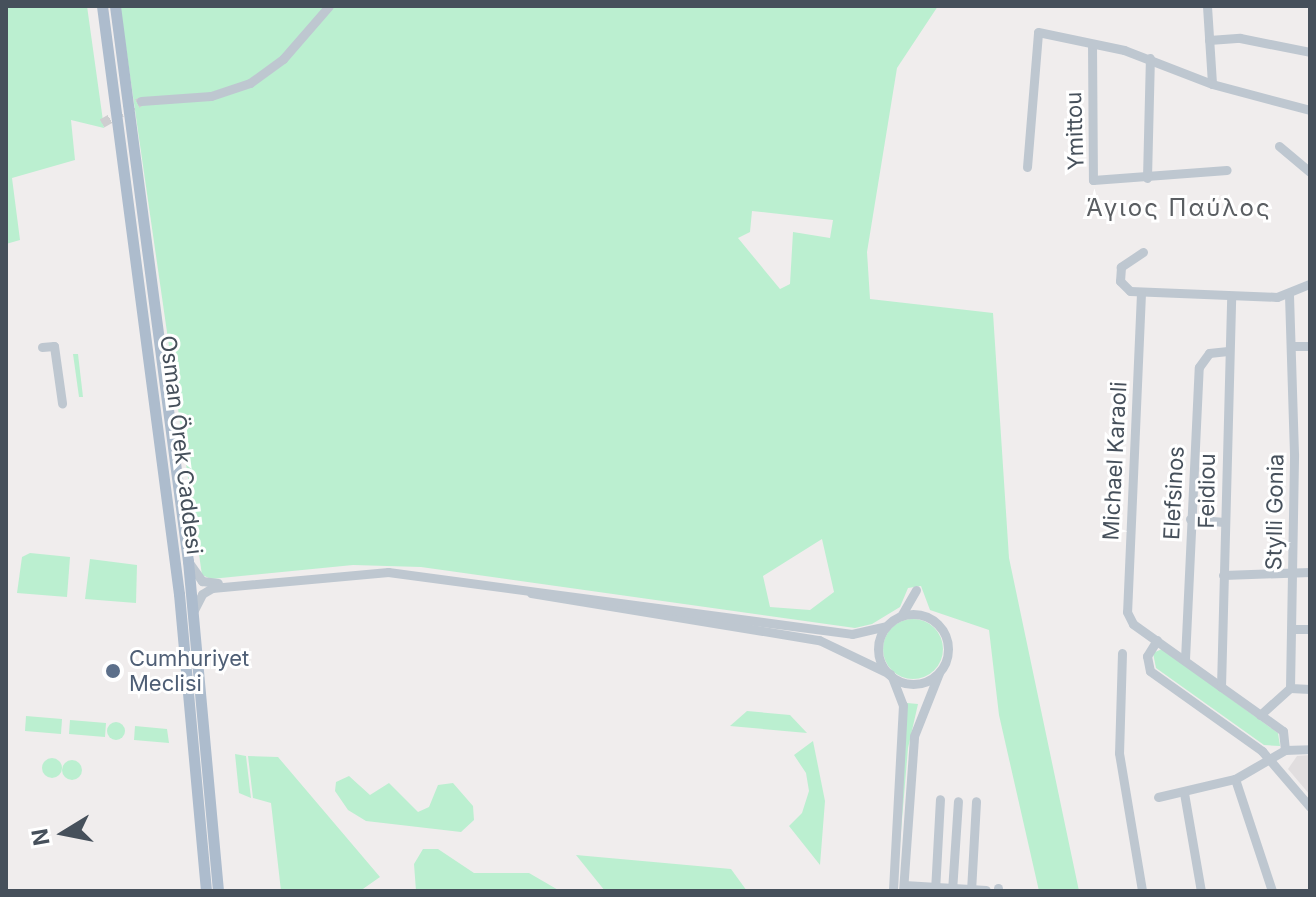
<!DOCTYPE html>
<meta charset="utf-8">
<style>
body{margin:0}
#map{position:relative;width:1316px;height:897px;overflow:hidden;background:#f0eded;font-family:Inter,sans-serif}
div>[style]{position:absolute}
[style*='--x']{left:calc(var(--x)*1px);top:calc(var(--y)*1px);width:calc(var(--w)*1px);rotate:calc(var(--a)*1deg)}
.education>*{inset:0;background:#e1dedf}
.green>*{inset:0;background:#bbefd0}
.round{border-radius:50%}
.minor-tunnel>*{height:9px;margin-top:-4.5px;transform-origin:0;background:repeating-linear-gradient(90deg,#ceced0 0 9px,transparent 0 13.5px)}
.minor>*{height:9px;margin:-4.5px;padding:0 4.5px;transform-origin:4.5px;border-radius:4.5px;background:#bec7d0}
.minor>.ring{margin:-4.5px;padding:0;box-sizing:content-box;background:none;border:9px solid #bec7d0;border-radius:50%}
.major>*{height:11px;margin:-5.5px;padding:0 5.5px;transform-origin:5.5px;border-radius:5.5px;background:#adbccd}
.dots>*{width:22px;height:22px;translate:-50% -50%;box-sizing:border-box;border:4px solid #fff;border-radius:50%}
span{translate:-50% -50%;white-space:nowrap;text-align:center;line-height:1.15;-webkit-text-stroke:6px #fff;paint-order:stroke}
.street-label{font-size:22px;color:#46505b}
.service-label{font-size:22px;color:#4e5e75}
.left{translate:0 -50%;text-align:left}
.neighbourhood-label{font-size:24px;color:#5a5e62;letter-spacing:2px}
.frame{position:absolute;inset:0;border:8px solid #46505b;pointer-events:none}
.north{position:absolute;left:24px;top:793px;width:80px;height:80px;-webkit-text-stroke:6px #fff;paint-order:stroke;rotate:260deg;font-size:22px;font-weight:700;line-height:32px;text-align:center;color:#46505b}
.north::after{content:'';display:block;margin:auto;width:28px;height:36px;background:#46505b;clip-path:polygon(50% 0,100% 100%,50% 72%,0 100%)}
</style>
<div id="map">
<div class="education">
<div style="clip-path:polygon(1310px 755px,1310px 795px,1288px 769px,1297px 756px)"></div>
</div>
<div class="green">
<div style="clip-path:polygon(6px 6px,87px 6px,104px 128px,71px 120px,75px 160px,12px 178px,20px 240px,6px 244px)"></div>
<div style="clip-path:polygon(evenodd,120px 6px,938px 6px,897px 68px,867px 252px,870px 299px,993px 313px,1009px 558px,1079px 891px,1039px 891px,999px 715px,989px 630px,930px 610px,921px 586px,908px 588px,900px 607px,872px 624px,855px 628px,421px 567px,353px 565px,211px 579px,202px 575px,120px 6px,752px 211px,833px 220px,830px 238px,793px 232px,790px 284px,780px 289px,738px 238px,750px 232px,752px 211px,120px 6px,822px 539px,834px 592px,810px 610px,770px 607px,763px 576px,822px 539px)"></div>
<div style="clip-path:polygon(73px 354px,78px 354px,83px 397px,79px 397px)"></div>
<div style="clip-path:polygon(30px 553px,70px 557px,67px 597px,17px 593px,22px 557px)"></div>
<div style="clip-path:polygon(90px 559px,137px 565px,136px 603px,85px 599px)"></div>
<div class="round" style="left:883px;top:619px;width:60px;height:60px"></div>
<div style="clip-path:polygon(1162px 649px,1278px 733px,1280px 746px,1264px 745px,1156px 668px,1153px 653px)"></div>
<div style="clip-path:polygon(907px 703px,918px 704px,908px 748px,896px 891px)"></div>
<div style="clip-path:polygon(747px 711px,790px 715px,807px 733px,730px 726px)"></div>
<div style="clip-path:polygon(26px 716px,62px 719px,61px 734px,25px 731px)"></div>
<div style="clip-path:polygon(70px 720px,106px 723px,105px 737px,69px 734px)"></div>
<div class="round" style="left:107px;top:722px;width:18px;height:18px"></div>
<div style="clip-path:polygon(135px 726px,167px 729px,169px 743px,134px 740px)"></div>
<div style="clip-path:polygon(813px 741px,825px 801px,820px 865px,789px 826px,802px 813px,809px 791px,806px 773px,794px 755px)"></div>
<div style="clip-path:polygon(235px 754px,246px 756px,251px 798px,239px 793px)"></div>
<div style="clip-path:polygon(248px 756px,278px 757px,380px 877px,360px 891px,281px 891px,271px 803px,253px 798px)"></div>
<div class="round" style="left:42px;top:758px;width:20px;height:20px"></div>
<div class="round" style="left:62px;top:760px;width:20px;height:20px"></div>
<div style="clip-path:polygon(349px 776px,370px 795px,389px 783px,418px 812px,429px 807px,438px 785px,453px 783px,473px 806px,474px 820px,461px 832px,366px 821px,348px 810px,335px 791px,336px 782px)"></div>
<div style="clip-path:polygon(423px 849px,438px 849px,474px 873px,529px 873px,560px 891px,416px 891px,414px 864px)"></div>
<div style="clip-path:polygon(576px 855px,731px 869px,747px 891px,605px 891px)"></div>
</div>
<div class="minor-tunnel">
<div style="--x:102;--y:123;--w:45;--a:-29.4"></div>
</div>
<div class="minor">
<div style="--x:1207;--y:6;--w:78;--a:86.3"></div>
<div style="--x:1209;--y:40;--w:31;--a:-4"></div>
<div style="--x:1240;--y:38;--w:71;--a:11.3"></div>
<div style="--x:1092;--y:44;--w:136;--a:89.6"></div>
<div style="--x:1093;--y:180;--w:134;--a:-4.3"></div>
<div style="--x:141;--y:101;--w:70;--a:-4.1"></div>
<div style="--x:211;--y:96;--w:41;--a:-18.4"></div>
<div style="--x:250;--y:83;--w:41;--a:-36"></div>
<div style="--x:283;--y:59;--w:70;--a:-49"></div>
<div style="--x:1279;--y:146;--w:40;--a:40"></div>
<div style="--x:1027;--y:167;--w:135;--a:-85.3"></div>
<div style="--x:1038;--y:32;--w:88;--a:11.8"></div>
<div style="--x:1124;--y:50;--w:94;--a:21.1"></div>
<div style="--x:1212;--y:84;--w:101;--a:14.9"></div>
<div style="--x:1147;--y:178;--w:120;--a:-88.6"></div>
<div style="--x:1143;--y:252;--w:27;--a:146"></div>
<div style="--x:1121;--y:267;--w:14;--a:94"></div>
<div style="--x:1120;--y:281;--w:14;--a:45"></div>
<div style="--x:1130;--y:291;--w:147;--a:2.3"></div>
<div style="--x:1277;--y:297;--w:35;--a:-22"></div>
<div style="--x:1141;--y:293;--w:319;--a:92.5"></div>
<div style="--x:1127;--y:612;--w:13;--a:63"></div>
<div style="--x:1133;--y:624;--w:184;--a:35.5"></div>
<div style="--x:1283;--y:731;--w:19;--a:84"></div>
<div style="--x:1293;--y:346;--w:17;--a:0"></div>
<div style="--x:42;--y:347;--w:12;--a:-5"></div>
<div style="--x:54;--y:346;--w:58;--a:82"></div>
<div style="--x:1190;--y:519;--w:34;--a:5"></div>
<div style="--x:190;--y:564;--w:21;--a:55"></div>
<div style="--x:202;--y:581;--w:16;--a:7"></div>
<div style="--x:1223;--y:575;--w:87;--a:-2"></div>
<div style="--x:531;--y:593;--w:292;--a:9.3"></div>
<div style="--x:819;--y:640;--w:79;--a:25.6"></div>
<div style="--x:193;--y:612;--w:20;--a:-63"></div>
<div style="--x:202;--y:594;--w:12;--a:-31"></div>
<div style="--x:212;--y:588;--w:177;--a:-5.2"></div>
<div style="--x:388;--y:572;--w:468;--a:7.6"></div>
<div style="--x:852;--y:634;--w:35;--a:-13"></div>
<div class="ring" style="left:878px;top:614px;width:61px;height:61px"></div>
<div style="--x:901;--y:616;--w:30;--a:-60"></div>
<div style="--x:1292;--y:629;--w:18;--a:0"></div>
<div style="--x:1157;--y:640;--w:19;--a:122"></div>
<div style="--x:1147;--y:656;--w:15;--a:79"></div>
<div style="--x:1150;--y:671;--w:138;--a:35.5"></div>
<div style="--x:1262;--y:751;--w:74;--a:49.4"></div>
<div style="--x:1122;--y:653;--w:100;--a:91.7"></div>
<div style="--x:1119;--y:753;--w:140;--a:80.5"></div>
<div style="--x:1185;--y:659;--w:292;--a:-87.3"></div>
<div style="--x:1199;--y:367;--w:17;--a:-54"></div>
<div style="--x:1209;--y:353;--w:19;--a:-6"></div>
<div style="--x:892;--y:677;--w:30;--a:69"></div>
<div style="--x:903;--y:705;--w:186;--a:93.1"></div>
<div style="--x:1221;--y:687;--w:391;--a:-88.5"></div>
<div style="--x:1290;--y:688;--w:20;--a:3"></div>
<div style="--x:1260;--y:715;--w:40;--a:-42"></div>
<div style="--x:1290;--y:688;--w:234;--a:-89"></div>
<div style="--x:1294;--y:454;--w:159;--a:-91.8"></div>
<div style="--x:1285;--y:750;--w:25;--a:-2"></div>
<div style="--x:1235;--y:779;--w:118;--a:71.7"></div>
<div style="--x:1184;--y:793;--w:99;--a:80.2"></div>
<div style="--x:1158;--y:797;--w:79;--a:-13.2"></div>
<div style="--x:1235;--y:779;--w:58;--a:-30.1"></div>
<div style="--x:904;--y:885;--w:82;--a:3.5"></div>
<div style="--x:903;--y:891;--w:155;--a:-85.9"></div>
<div style="--x:914;--y:736;--w:68;--a:-68.4"></div>
<div style="--x:935;--y:891;--w:92;--a:-86.9"></div>
<div style="--x:952;--y:891;--w:90;--a:-86.2"></div>
<div style="--x:971;--y:891;--w:90;--a:-86.8"></div>
<div style="--x:998;--y:891;--w:3;--a:-90"></div>
</div>
<div class="major">
<div style="--x:102;--y:6;--w:593;--a:82.54"></div>
<div style="--x:179;--y:594;--w:298;--a:84.8"></div>
<div style="--x:115;--y:6;--w:560;--a:82.51"></div>
<div style="--x:188;--y:561;--w:331;--a:84.8"></div>
</div>
<div class="dots">
<div style="left:113px;top:671px;background:#5c6f8a"></div>
</div>
<div class="street-label">
<span style="left:1075px;top:131px;rotate:-92deg">Ymittou</span>
<span style="left:181px;top:445px;rotate:83deg">Osman Örek Caddesi</span>
<span style="left:1115px;top:461px;rotate:-87deg">Michael Karaoli</span>
<span style="left:1207px;top:491px;rotate:-89deg">Feidiou</span>
<span style="left:1174px;top:493px;rotate:-87deg">Elefsinos</span>
<span style="left:1275px;top:512px;rotate:-89deg">Stylli Gonia</span>
</div>
<div class="service-label">
<span class="left" style="left:129px;top:671px">Cumhuriyet<br>Meclisi</span>
</div>
<div class="neighbourhood-label">
<span style="left:1179px;top:208px">Άγιος Παύλος</span>
</div>
<div class="frame"></div>
<div class="north">N</div>
</div>
